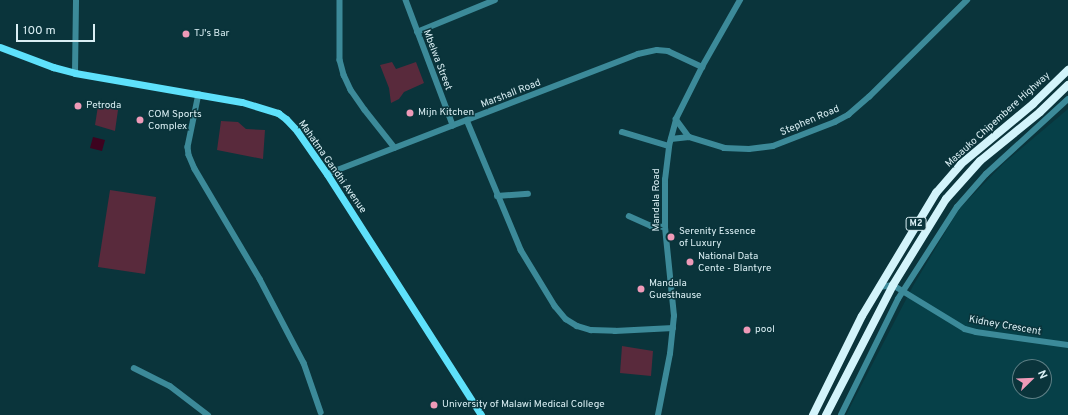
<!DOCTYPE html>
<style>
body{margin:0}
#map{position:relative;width:1068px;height:415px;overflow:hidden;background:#0a343b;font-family:Overpass,sans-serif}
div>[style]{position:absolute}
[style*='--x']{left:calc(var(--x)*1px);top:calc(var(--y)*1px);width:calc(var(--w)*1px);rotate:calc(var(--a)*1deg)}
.built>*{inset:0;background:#064048}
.green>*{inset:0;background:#592a3c}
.water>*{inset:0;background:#3d031f}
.minor>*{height:5.5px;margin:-2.75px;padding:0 2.75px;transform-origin:2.75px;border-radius:2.75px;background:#3c8a99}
.major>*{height:7px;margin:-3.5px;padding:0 3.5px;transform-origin:3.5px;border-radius:3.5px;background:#5ee1fb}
.highway>*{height:8px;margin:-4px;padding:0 4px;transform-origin:4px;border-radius:4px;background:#d3f4fb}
.dots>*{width:11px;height:11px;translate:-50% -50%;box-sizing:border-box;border:2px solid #0a343b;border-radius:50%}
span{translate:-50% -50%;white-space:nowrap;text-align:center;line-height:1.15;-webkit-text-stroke:3px #0a343b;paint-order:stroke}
.shield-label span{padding:1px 3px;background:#0a343b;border:1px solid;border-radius:3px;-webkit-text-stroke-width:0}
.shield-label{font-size:9px;color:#daeff4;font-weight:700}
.poi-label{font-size:10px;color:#daeff4}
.left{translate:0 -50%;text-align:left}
.street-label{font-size:10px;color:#daeff4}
.north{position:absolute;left:1012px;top:359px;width:40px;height:40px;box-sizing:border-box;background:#0a343b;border:1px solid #5d7f85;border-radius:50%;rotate:67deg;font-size:11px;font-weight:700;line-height:16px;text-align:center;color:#daeff4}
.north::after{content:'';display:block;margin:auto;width:14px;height:18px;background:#ef9ab8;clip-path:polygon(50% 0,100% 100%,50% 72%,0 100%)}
.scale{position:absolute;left:16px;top:24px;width:79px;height:18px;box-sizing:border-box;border:2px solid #daeff4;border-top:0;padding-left:5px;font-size:12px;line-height:14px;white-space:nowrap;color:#daeff4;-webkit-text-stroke:3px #0a343b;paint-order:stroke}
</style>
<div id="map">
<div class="built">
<div style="clip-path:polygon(evenodd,1068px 109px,1068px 415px,846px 415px,913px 286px,959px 209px,1004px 163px,1068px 109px,1020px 367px,1044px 367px,1044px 391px,1020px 391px,1020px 367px)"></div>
</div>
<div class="green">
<div style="clip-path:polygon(392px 62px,396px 69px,416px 62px,424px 83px,404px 92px,399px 99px,391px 103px,389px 88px,380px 65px)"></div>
<div style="clip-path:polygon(98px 106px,118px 110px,115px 131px,95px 125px)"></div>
<div style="clip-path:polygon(221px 121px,238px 122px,246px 129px,265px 130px,263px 159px,217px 150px)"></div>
<div style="clip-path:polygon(110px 190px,156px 197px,145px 274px,98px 267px)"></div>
<div style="clip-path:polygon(622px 346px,653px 351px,651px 376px,620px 373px)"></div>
</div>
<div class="water">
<div style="clip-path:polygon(93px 137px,105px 140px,102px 151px,90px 148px)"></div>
</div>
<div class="minor">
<div style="--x:340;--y:0;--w:60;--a:90"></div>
<div style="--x:340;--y:60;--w:16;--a:75"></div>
<div style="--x:344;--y:75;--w:17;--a:65"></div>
<div style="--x:351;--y:90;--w:24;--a:55"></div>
<div style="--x:365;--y:110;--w:48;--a:51.7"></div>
<div style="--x:406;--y:0;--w:134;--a:69.4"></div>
<div style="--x:417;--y:32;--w:84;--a:-22.3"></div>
<div style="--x:75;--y:73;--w:73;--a:-89.2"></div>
<div style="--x:199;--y:94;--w:54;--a:101.7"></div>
<div style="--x:188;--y:147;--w:8;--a:83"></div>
<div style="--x:189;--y:155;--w:15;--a:67"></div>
<div style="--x:195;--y:169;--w:128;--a:59.4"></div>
<div style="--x:260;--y:279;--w:95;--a:62.4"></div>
<div style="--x:304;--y:363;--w:52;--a:70.9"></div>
<div style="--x:676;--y:119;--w:22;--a:54"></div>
<div style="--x:467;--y:120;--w:141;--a:67.4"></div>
<div style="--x:521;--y:250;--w:66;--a:58.7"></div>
<div style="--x:555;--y:306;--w:17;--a:50"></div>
<div style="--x:566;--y:319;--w:13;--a:32"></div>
<div style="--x:577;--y:326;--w:15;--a:16"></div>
<div style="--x:591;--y:330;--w:24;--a:2"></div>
<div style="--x:615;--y:331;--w:58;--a:-3"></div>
<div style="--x:622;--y:132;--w:49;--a:16.6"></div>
<div style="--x:671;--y:139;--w:18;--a:-6"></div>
<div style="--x:689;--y:137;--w:37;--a:17"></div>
<div style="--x:724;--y:148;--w:25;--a:2"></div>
<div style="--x:749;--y:149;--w:24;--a:-7"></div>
<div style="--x:773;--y:146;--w:66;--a:-21.2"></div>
<div style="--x:835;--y:122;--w:15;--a:-28"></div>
<div style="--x:848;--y:115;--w:28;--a:-41"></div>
<div style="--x:869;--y:97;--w:138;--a:-44.7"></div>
<div style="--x:327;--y:174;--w:333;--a:-21.1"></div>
<div style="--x:638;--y:54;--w:19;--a:-12"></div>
<div style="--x:657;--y:50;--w:11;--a:5"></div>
<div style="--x:668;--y:51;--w:38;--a:25"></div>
<div style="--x:497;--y:196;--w:31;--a:-4"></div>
<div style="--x:629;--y:216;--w:24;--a:24"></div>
<div style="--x:651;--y:226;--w:14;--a:4"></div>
<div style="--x:879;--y:287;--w:14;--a:-8"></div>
<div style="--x:893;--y:285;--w:84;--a:31.4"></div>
<div style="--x:965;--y:329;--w:11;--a:15"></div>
<div style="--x:976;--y:332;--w:93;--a:8"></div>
<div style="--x:134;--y:368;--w:40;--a:26.6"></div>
<div style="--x:170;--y:386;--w:48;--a:37.3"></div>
<div style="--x:658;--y:415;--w:62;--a:-78.9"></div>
<div style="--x:670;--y:354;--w:38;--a:-84"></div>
<div style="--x:674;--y:316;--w:89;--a:-95.8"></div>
<div style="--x:665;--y:227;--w:47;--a:-90"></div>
<div style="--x:665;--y:180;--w:34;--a:-83"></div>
<div style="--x:669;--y:146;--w:28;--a:-75"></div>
<div style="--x:676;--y:119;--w:58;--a:-63.4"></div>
<div style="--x:702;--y:67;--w:77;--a:-60.4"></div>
<div style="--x:841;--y:415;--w:129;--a:-63.8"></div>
<div style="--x:898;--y:299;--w:109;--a:-57.3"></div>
<div style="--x:957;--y:207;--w:44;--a:-48.7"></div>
<div style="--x:986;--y:174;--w:111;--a:-42.4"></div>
</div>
<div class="major">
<div style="--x:0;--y:47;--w:57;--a:20.7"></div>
<div style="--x:53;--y:67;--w:23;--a:15"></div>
<div style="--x:75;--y:73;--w:169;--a:9.9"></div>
<div style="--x:242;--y:102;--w:38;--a:17"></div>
<div style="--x:278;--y:113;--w:10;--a:37"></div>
<div style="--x:286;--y:119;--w:16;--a:47"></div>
<div style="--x:297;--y:131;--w:52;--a:55.1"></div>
<div style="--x:327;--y:174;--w:286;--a:57.4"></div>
</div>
<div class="highway">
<div style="--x:813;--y:415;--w:110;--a:-63.7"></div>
<div style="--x:862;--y:316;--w:144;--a:-59"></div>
<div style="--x:936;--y:193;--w:38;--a:-49"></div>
<div style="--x:961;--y:164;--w:94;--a:-39.8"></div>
<div style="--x:1033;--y:104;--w:49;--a:-44.2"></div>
<div style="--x:826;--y:415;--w:146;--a:-62.7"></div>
<div style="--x:893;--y:285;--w:101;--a:-58.4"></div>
<div style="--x:946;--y:199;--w:51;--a:-48.2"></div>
<div style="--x:980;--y:161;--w:77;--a:-39.2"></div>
<div style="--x:1040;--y:112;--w:39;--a:-44"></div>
</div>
<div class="dots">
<div style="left:186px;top:34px;background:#ef9ab8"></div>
<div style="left:78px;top:106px;background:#ef9ab8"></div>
<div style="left:410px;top:113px;background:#ef9ab8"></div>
<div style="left:140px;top:120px;background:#ef9ab8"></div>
<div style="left:671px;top:237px;background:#ef9ab8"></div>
<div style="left:690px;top:262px;background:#ef9ab8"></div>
<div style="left:641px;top:289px;background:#ef9ab8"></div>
<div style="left:747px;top:330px;background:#ef9ab8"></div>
<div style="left:434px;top:405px;background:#ef9ab8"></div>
</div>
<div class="shield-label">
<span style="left:916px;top:224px">M2</span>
</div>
<div class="poi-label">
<span class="left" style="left:194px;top:34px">TJ's Bar</span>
<span class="left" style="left:86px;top:106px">Petroda</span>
<span class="left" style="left:418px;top:113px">Mijn Kitchen</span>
<span class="left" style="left:148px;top:120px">COM Sports<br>Complex</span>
<span class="left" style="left:679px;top:237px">Serenity Essence<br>of Luxury</span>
<span class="left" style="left:698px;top:262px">National Data<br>Cente - Blantyre</span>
<span class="left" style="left:649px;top:289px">Mandala<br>Guesthause</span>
<span class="left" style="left:755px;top:330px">pool</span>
<span class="left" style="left:442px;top:405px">University of Malawi Medical College</span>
</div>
<div class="street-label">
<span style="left:437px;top:60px;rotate:69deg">Mbelwa Street</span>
<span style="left:511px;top:94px;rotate:-21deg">Marshall Road</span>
<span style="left:998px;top:120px;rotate:-42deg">Masauko Chipembere Highway</span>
<span style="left:810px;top:121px;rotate:-23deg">Stephen Road</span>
<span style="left:332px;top:167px;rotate:55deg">Mahatma Gandhi Avenue</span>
<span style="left:657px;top:200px;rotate:-90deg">Mandala Road</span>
<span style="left:1005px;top:326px;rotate:10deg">Kidney Crescent</span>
</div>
<div class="north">N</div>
<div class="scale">100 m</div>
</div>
